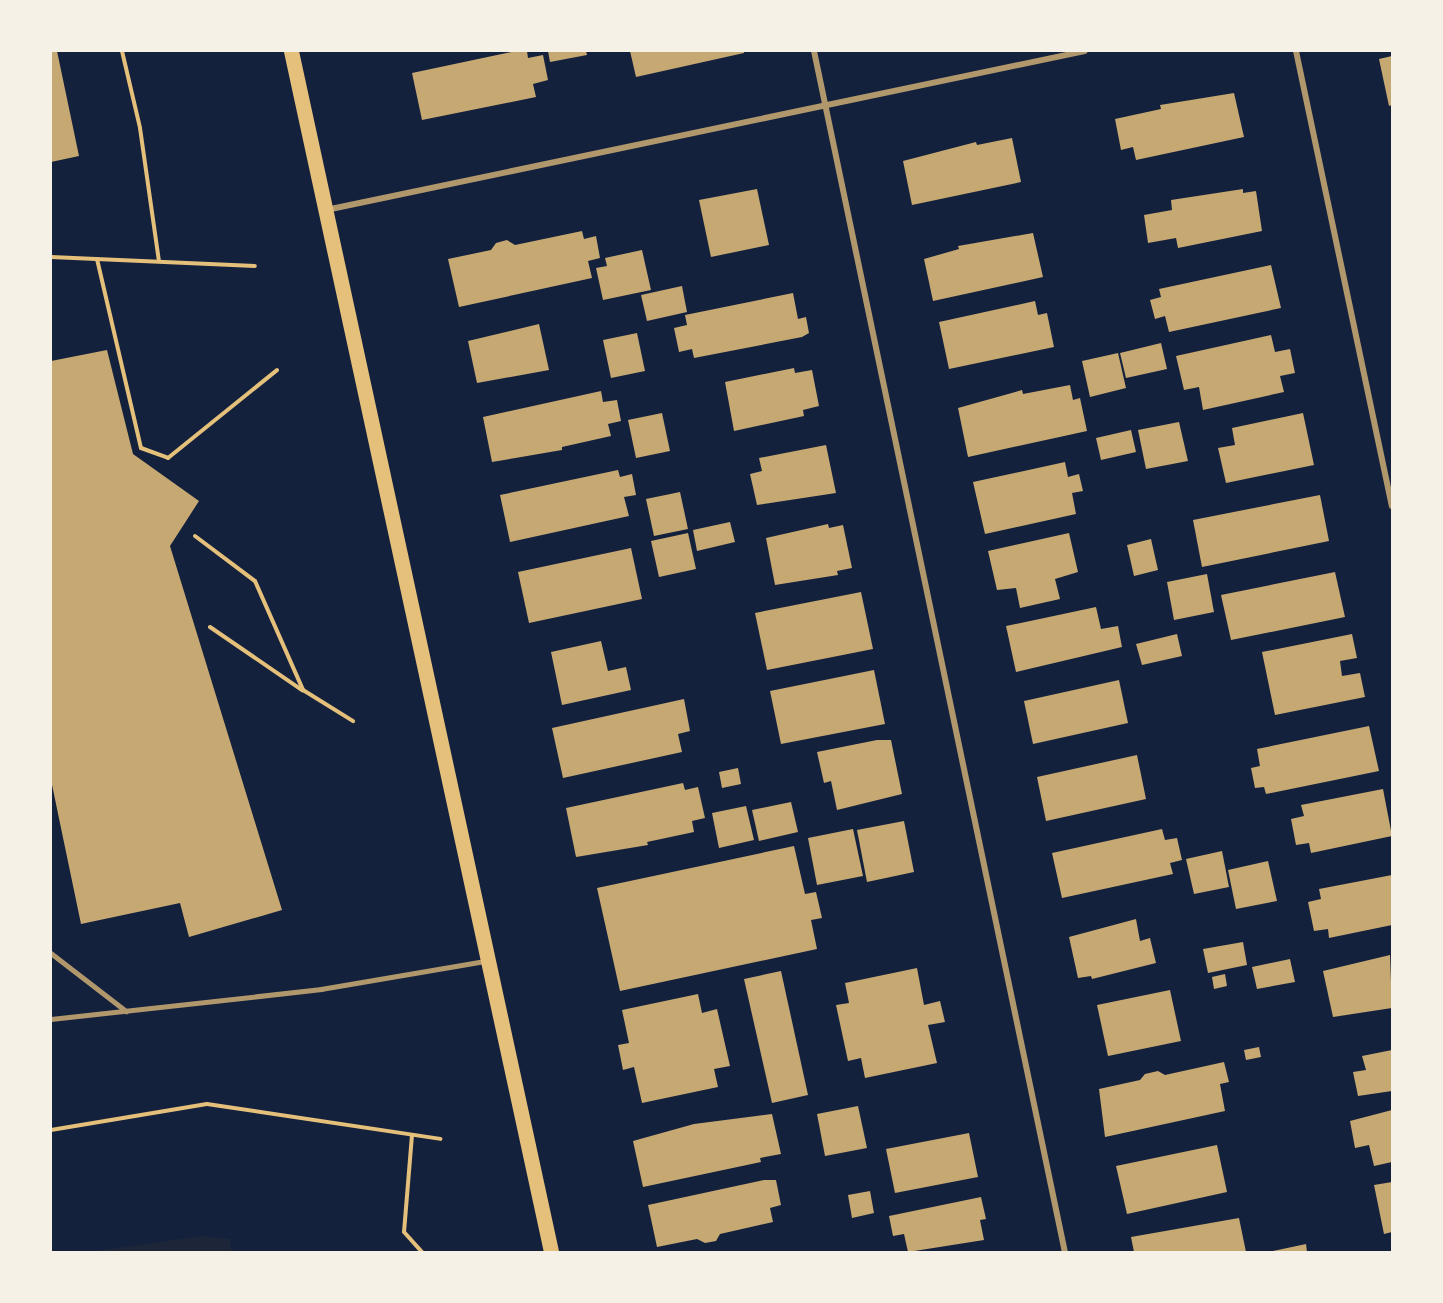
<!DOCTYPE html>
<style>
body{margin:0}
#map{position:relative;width:1443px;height:1303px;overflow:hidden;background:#14213d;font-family:"Libre Baskerville",serif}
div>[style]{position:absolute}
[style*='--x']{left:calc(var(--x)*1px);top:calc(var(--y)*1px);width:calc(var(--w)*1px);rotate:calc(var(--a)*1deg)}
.green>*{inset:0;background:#1d2539}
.building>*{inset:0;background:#c6a872}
.path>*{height:4px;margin:-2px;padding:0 2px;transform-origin:2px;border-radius:2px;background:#e5c07b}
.service>*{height:4.5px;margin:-2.25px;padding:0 2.25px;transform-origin:2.25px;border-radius:2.25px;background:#b1986c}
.minor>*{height:6px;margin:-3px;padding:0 3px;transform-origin:3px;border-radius:3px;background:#b1986c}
.primary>*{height:15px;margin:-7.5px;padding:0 7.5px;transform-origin:7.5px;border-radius:7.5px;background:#e5c07b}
span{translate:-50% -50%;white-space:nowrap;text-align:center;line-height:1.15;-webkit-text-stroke:4.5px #f6f1e7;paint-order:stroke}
.frame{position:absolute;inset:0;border:52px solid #f6f1e7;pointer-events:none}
</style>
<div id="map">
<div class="green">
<div style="clip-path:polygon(202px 1236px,230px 1239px,232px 1252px,88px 1252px)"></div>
</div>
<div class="building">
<div style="clip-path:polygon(51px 51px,57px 51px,79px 156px,51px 162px)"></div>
<div style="clip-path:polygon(516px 51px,527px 51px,528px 58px,543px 55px,548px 80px,533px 84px,536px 97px,422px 120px,412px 73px)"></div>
<div style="clip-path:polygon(548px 51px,586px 51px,587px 55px,550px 62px)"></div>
<div style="clip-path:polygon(630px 51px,744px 51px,744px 53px,636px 77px)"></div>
<div style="clip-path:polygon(1392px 56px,1392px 105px,1389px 106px,1379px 59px)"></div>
<div style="clip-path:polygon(1234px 93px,1244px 137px,1136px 160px,1133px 147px,1121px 150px,1115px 119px,1161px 109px,1160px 105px)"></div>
<div style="clip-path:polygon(1012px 138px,1021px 182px,912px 205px,903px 161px,976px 142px,977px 145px)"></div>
<div style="clip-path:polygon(757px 189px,769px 245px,711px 257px,699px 200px)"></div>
<div style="clip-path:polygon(1243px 189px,1243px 193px,1256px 191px,1262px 231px,1178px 248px,1176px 238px,1148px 243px,1144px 215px,1172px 210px,1171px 200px)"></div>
<div style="clip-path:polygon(582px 231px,584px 239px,596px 236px,600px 258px,588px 261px,592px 278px,459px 307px,448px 259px,491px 250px,496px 243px,507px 240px,515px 245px)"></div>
<div style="clip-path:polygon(1033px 233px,1043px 277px,933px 301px,924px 259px,959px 249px,958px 246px)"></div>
<div style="clip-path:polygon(642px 250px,651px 290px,603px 300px,596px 268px,607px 266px,605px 258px)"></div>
<div style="clip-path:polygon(1271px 265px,1281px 308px,1169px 332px,1165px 316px,1155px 319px,1150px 300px,1161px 297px,1159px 289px)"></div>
<div style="clip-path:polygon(682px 286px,687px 312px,647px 321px,641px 295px)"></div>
<div style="clip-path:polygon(793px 293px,798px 319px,806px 317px,809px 333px,802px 337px,694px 358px,692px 349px,679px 352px,674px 328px,687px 325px,685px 315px)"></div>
<div style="clip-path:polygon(1035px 301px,1038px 315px,1047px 313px,1054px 347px,949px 369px,939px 322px)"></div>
<div style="clip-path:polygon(539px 324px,549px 370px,477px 383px,468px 341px)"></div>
<div style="clip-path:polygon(637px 333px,645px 371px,611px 378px,603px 340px)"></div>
<div style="clip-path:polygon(1271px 335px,1275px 352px,1290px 349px,1295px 373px,1280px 376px,1284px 392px,1203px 410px,1199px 387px,1184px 390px,1176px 356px)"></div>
<div style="clip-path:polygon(1161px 343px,1167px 369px,1126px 378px,1120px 353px)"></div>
<div style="clip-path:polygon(107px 350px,133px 454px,199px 501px,170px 546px,282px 910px,189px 937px,180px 903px,81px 924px,51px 780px,51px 361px)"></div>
<div style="clip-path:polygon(1118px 353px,1126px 388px,1090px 397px,1082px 361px)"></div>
<div style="clip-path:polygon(794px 368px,795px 373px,812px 370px,819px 406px,803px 410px,804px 416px,734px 431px,725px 382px)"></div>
<div style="clip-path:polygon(1070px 385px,1073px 400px,1080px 398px,1087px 431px,968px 457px,958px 408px,1022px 390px,1023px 394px)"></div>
<div style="clip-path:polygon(601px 391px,603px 402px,617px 400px,621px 421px,608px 424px,611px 436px,562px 447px,562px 450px,492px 462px,483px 417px)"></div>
<div style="clip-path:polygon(662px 413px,670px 451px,636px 458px,628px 420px)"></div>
<div style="clip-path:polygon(1303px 413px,1314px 465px,1226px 483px,1218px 448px,1235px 445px,1232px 428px)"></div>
<div style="clip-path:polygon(1179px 422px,1188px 461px,1146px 469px,1138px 430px)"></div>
<div style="clip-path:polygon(1131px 430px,1136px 452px,1101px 460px,1096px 438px)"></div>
<div style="clip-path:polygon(826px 445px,836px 493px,757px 505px,750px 474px,762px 471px,759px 458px)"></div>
<div style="clip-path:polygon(1065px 462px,1068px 477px,1079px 474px,1083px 491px,1072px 493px,1076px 514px,985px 534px,973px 482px)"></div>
<div style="clip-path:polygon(618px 470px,620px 477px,632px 474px,636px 495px,624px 497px,629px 516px,510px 542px,500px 495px)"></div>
<div style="clip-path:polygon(680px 492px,688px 529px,654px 536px,646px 499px)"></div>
<div style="clip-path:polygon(1320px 495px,1329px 541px,1202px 567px,1193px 520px)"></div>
<div style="clip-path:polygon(730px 522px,735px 542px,697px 551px,693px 530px)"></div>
<div style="clip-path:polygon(828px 524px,829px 528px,843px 525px,852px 568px,837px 571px,838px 575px,775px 585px,766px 538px)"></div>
<div style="clip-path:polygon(688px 533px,696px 569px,659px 577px,651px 541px)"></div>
<div style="clip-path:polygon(1069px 533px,1078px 572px,1055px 579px,1060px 599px,1020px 608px,1016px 588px,997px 590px,988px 551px)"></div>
<div style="clip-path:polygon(1151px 539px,1158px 570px,1134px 576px,1127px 545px)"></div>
<div style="clip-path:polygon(631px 548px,642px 599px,529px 623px,518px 572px)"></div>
<div style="clip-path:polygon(1335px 572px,1345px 617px,1231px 640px,1221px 595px)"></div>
<div style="clip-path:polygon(1207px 574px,1214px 612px,1174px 620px,1167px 582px)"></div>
<div style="clip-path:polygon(861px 592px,873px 649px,767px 670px,755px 613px)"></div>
<div style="clip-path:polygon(1096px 607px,1101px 629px,1118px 626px,1122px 647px,1016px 672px,1006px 626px)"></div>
<div style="clip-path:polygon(1177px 634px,1182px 656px,1142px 665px,1136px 644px)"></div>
<div style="clip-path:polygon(1352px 634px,1357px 658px,1340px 661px,1342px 676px,1360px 673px,1365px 697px,1275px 715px,1262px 652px)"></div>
<div style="clip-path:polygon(601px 641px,608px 671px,626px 667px,631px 690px,562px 705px,551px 652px)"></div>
<div style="clip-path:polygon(874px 670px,885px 724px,781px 744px,770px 691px)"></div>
<div style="clip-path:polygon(1119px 680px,1128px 723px,1033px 744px,1024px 701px)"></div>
<div style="clip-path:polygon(684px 699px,690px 731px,678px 734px,682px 752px,563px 778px,552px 728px)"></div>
<div style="clip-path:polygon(1369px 726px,1379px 771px,1266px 794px,1264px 787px,1255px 788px,1251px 768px,1260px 766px,1257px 749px)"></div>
<div style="clip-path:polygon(877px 740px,891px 740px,902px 794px,837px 810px,831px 781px,824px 783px,817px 752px)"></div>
<div style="clip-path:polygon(1137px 755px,1146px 799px,1046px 821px,1037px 777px)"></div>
<div style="clip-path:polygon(738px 768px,741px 784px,722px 788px,719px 772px)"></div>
<div style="clip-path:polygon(683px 783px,685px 790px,698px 787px,705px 818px,692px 821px,694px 832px,647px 842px,648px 845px,576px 857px,566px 808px)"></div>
<div style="clip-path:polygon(1383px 789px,1392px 836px,1311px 853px,1309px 843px,1296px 845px,1291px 819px,1304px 816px,1301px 805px)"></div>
<div style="clip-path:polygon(791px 802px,798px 832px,759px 841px,752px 810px)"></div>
<div style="clip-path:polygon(746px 806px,754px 840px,719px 848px,712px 813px)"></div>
<div style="clip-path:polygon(904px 821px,914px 872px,867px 882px,857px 830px)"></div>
<div style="clip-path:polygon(853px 829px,863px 876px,817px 885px,808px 838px)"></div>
<div style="clip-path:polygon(1162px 829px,1165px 840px,1177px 838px,1182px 860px,1170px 863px,1173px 874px,1062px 898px,1052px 853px)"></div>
<div style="clip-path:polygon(794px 846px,805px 894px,816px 892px,822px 918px,811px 920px,817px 949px,620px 991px,597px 888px)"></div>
<div style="clip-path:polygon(1222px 851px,1229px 887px,1194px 894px,1186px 859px)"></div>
<div style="clip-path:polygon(1268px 861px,1277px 901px,1236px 909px,1228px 870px)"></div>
<div style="clip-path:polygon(1392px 875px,1392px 925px,1329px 938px,1328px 929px,1314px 931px,1308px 902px,1321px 899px,1319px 889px)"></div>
<div style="clip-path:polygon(1136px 919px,1140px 941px,1150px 938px,1156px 963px,1092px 979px,1091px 976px,1078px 978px,1069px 937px)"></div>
<div style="clip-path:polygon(1243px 942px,1247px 965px,1208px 973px,1203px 949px)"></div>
<div style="clip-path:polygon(1390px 955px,1392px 1008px,1333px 1017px,1323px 971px)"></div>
<div style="clip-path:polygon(1290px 959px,1295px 982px,1257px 989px,1252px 967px)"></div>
<div style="clip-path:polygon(917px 968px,924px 1005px,940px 1001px,945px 1022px,928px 1025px,937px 1063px,865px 1078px,861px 1058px,848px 1061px,836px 1005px,849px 1003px,845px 983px)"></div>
<div style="clip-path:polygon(781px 971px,808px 1095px,772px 1103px,744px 979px)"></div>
<div style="clip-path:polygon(1225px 974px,1227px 986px,1214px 989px,1212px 977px)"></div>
<div style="clip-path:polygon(1170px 990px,1181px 1041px,1108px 1056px,1097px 1005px)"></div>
<div style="clip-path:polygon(698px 994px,702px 1013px,717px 1009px,730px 1066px,714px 1069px,718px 1087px,642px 1103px,634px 1067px,623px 1070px,618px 1045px,629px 1043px,622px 1010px)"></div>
<div style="clip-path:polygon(1259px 1047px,1261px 1057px,1246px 1060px,1244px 1050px)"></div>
<div style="clip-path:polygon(1392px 1050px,1392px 1091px,1358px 1096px,1353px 1072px,1366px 1070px,1362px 1056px)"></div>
<div style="clip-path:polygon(1224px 1062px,1229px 1082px,1220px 1084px,1225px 1111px,1105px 1137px,1099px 1089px,1140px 1080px,1145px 1074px,1158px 1071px,1165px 1075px)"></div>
<div style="clip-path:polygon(858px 1106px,867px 1148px,825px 1156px,817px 1114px)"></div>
<div style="clip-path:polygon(1392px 1110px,1392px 1162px,1374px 1166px,1369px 1145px,1355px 1148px,1350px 1121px)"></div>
<div style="clip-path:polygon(772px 1114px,781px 1154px,760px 1158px,761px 1162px,643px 1187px,633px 1141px,694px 1124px)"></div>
<div style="clip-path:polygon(969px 1133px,978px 1177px,895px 1193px,886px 1149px)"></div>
<div style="clip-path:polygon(1217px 1145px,1227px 1192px,1127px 1214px,1116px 1166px)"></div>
<div style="clip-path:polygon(764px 1180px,776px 1180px,781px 1205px,770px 1208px,773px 1222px,720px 1234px,716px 1241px,705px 1243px,697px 1239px,657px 1247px,648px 1205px)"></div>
<div style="clip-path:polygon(1392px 1182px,1392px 1232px,1384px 1234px,1374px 1185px)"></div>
<div style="clip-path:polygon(870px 1191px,874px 1213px,852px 1218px,848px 1195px)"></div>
<div style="clip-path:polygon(981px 1197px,986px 1219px,980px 1220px,984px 1240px,908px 1252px,904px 1234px,893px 1236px,889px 1216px)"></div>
<div style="clip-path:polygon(1239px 1218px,1246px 1252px,1134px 1252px,1131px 1237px)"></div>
<div style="clip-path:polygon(1306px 1244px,1307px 1252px,1273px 1252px,1273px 1251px)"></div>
</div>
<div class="path">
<div style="--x:122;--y:51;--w:79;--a:76.8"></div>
<div style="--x:140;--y:128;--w:134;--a:81.9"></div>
<div style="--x:51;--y:257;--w:204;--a:2.5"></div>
<div style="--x:97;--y:259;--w:194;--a:76.9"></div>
<div style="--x:141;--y:448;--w:29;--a:20"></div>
<div style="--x:168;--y:458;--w:140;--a:-38.9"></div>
<div style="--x:195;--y:536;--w:75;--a:36.9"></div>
<div style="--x:255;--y:581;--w:119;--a:66.2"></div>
<div style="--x:303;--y:690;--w:59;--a:31.8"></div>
<div style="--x:210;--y:627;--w:112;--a:34.4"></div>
<div style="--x:51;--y:1130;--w:158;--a:-9.5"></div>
<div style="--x:207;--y:1104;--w:236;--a:8.5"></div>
<div style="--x:412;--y:1135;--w:97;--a:94.7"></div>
<div style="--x:404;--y:1232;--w:27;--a:48"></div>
</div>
<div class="service">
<div style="--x:51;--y:953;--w:95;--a:37.7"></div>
<div style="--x:51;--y:1019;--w:272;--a:-6.3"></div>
<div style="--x:321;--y:989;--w:166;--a:-9.7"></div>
</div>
<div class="minor">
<div style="--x:814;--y:51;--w:1227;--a:78.2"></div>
<div style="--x:1296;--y:51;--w:465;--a:78.1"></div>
<div style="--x:326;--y:210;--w:775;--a:-11.83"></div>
</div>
<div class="primary">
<div style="--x:291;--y:51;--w:1229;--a:77.78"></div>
</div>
<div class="frame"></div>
</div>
